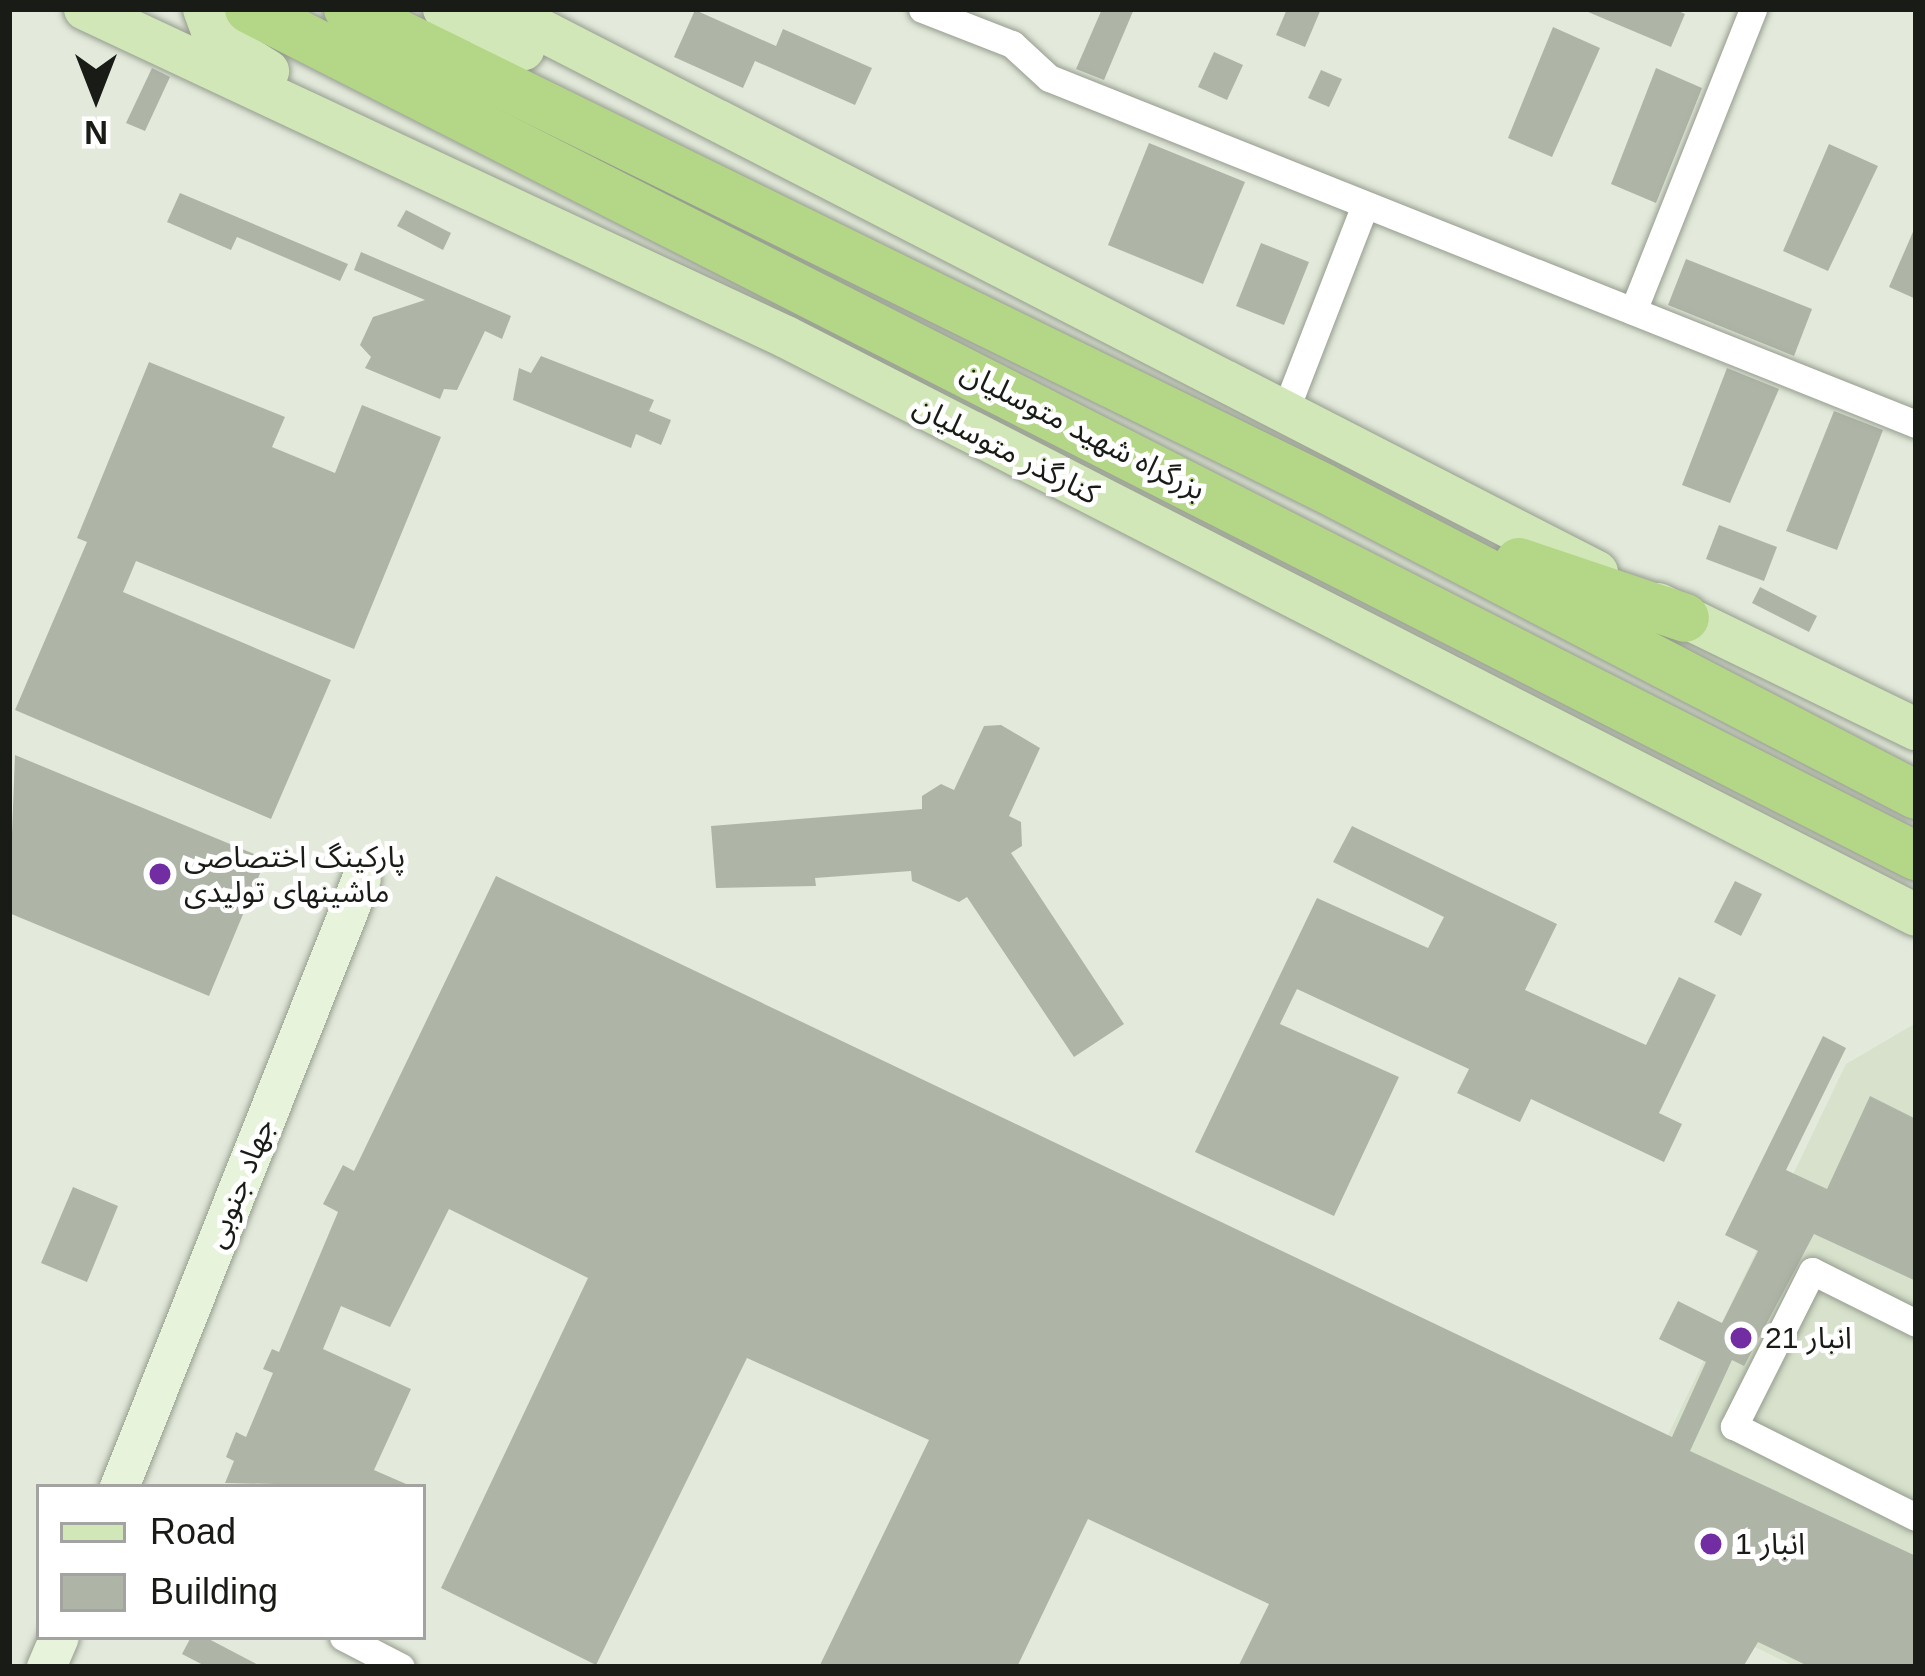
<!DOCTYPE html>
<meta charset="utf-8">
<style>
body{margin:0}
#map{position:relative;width:1925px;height:1676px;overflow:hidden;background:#e3eadb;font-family:Arial,"Noto Sans Arabic",sans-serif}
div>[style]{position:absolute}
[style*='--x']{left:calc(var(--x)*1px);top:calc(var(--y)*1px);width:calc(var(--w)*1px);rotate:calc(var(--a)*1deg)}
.built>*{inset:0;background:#d7e1cb}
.building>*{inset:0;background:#aeb5a7}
.roads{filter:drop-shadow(0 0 3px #959c8e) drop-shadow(0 0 3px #959c8e)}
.street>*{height:27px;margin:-13.5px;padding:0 13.5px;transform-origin:13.5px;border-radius:13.5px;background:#fff}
.secondary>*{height:39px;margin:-19.5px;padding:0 19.5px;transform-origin:19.5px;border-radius:19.5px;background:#e8f3db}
.primary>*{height:42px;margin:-21px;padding:0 21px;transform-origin:21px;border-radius:21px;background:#d2e7b7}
.highway>*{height:48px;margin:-24px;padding:0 24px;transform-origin:24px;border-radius:24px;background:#b4d787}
.dots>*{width:33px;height:33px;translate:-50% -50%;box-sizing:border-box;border:6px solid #fff;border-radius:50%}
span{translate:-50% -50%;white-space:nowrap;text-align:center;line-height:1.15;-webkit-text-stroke:10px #fff;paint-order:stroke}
.street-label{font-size:30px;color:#191b16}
.poi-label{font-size:30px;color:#191b16}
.left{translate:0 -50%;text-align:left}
.frame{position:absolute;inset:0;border:12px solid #191b16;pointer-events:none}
.legend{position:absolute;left:36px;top:1484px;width:390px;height:156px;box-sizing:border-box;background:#fff;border:3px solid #a3a4a2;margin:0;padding:15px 21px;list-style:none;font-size:36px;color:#191b16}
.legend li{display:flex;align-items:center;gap:24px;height:60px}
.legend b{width:60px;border:3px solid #a3a4a2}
.north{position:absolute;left:36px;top:36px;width:120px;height:120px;-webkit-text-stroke:9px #fff;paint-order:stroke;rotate:180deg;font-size:33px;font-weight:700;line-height:48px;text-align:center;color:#191b16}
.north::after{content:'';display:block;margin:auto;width:42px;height:54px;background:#191b16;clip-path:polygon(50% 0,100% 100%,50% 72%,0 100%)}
</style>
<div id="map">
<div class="built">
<div style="clip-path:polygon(1916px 1023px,1916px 1667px,1796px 1667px,1602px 1573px,1846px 1064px)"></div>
</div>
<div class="building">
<div style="clip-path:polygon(1102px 9px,1134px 9px,1104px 80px,1076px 69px)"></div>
<div style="clip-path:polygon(1287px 9px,1321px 9px,1305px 47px,1276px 35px)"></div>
<div style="clip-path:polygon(1581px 9px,1674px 9px,1685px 14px,1671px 47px)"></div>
<div style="clip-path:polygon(695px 10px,776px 46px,783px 29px,872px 68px,855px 105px,755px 61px,743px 88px,674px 57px)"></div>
<div style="clip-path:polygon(1553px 27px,1600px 48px,1552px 157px,1508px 138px)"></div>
<div style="clip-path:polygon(1214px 52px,1243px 65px,1227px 100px,1198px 87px)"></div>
<div style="clip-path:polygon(152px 68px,170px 77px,145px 131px,126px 123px)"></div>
<div style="clip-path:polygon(1656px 68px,1702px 88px,1656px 203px,1611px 184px)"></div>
<div style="clip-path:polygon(1321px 70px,1342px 79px,1329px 107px,1308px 98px)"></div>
<div style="clip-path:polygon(1149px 143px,1245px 182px,1203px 284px,1108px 245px)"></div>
<div style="clip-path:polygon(1829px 144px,1878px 166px,1828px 271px,1783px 251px)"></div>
<div style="clip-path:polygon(180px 193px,348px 264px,340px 281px,237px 237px,231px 250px,167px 222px)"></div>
<div style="clip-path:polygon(406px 210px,451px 233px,443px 250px,397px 226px)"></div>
<div style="clip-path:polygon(1916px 225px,1916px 299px,1889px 287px)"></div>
<div style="clip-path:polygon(1261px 243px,1309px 262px,1284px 325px,1236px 306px)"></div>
<div style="clip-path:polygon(361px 252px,511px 316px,502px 339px,485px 331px,457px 390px,444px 389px,440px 399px,365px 368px,371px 357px,360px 345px,373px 317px,425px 300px,354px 270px)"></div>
<div style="clip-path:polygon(1686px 259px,1812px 309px,1794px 356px,1668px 305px)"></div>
<div style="clip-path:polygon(541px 356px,654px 400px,649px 411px,671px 420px,661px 445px,636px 434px,631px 448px,513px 400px,519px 368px,531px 373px)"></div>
<div style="clip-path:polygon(149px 362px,285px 417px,272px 447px,335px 473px,362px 405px,441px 437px,354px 649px,136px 561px,123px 592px,331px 680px,271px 819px,15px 710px,87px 542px,77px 538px)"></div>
<div style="clip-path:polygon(1727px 368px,1779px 389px,1730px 503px,1682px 485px)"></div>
<div style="clip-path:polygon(1834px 411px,1883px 430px,1837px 550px,1786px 531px)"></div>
<div style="clip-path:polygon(1719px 525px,1777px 547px,1764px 581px,1706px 559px)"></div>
<div style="clip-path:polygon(1760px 587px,1817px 616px,1809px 632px,1752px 603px)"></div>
<div style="clip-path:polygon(1001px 725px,1040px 748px,1009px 816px,1021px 822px,1022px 846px,1011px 853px,1124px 1024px,1074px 1057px,967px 897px,959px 902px,912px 881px,911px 871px,815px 878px,816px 886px,716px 888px,711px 826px,922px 809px,922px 796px,941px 784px,954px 790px,984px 726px)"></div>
<div style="clip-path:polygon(15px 755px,266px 859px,209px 996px,9px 913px)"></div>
<div style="clip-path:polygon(1352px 826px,1557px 924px,1525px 990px,1646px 1045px,1679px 977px,1716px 995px,1659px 1113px,1682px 1124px,1664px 1162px,1531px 1099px,1520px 1122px,1457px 1093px,1469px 1069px,1297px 989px,1280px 1024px,1399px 1077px,1334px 1216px,1195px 1152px,1317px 898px,1428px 948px,1444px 917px,1333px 862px)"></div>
<div style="clip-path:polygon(496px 876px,1672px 1437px,1706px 1362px,1659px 1339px,1678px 1301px,1722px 1323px,1758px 1251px,1725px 1235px,1823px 1036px,1846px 1048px,1786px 1170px,1827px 1189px,1870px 1096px,1916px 1119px,1916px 1281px,1814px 1234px,1744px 1366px,1732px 1360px,1690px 1451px,1916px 1556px,1916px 1667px,1810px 1667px,1758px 1642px,1743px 1667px,1238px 1667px,1269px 1604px,1088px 1519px,1017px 1667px,819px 1667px,929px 1440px,747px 1358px,596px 1665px,441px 1588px,588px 1278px,449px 1209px,390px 1327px,341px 1306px,323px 1349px,411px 1389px,374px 1470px,413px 1487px,225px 1483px,234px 1461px,226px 1457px,236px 1432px,246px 1437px,273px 1373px,263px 1369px,272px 1349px,279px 1352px,338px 1212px,323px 1204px,343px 1165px,354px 1171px)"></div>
<div style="clip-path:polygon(1735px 881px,1762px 894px,1741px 936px,1714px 922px)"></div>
<div style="clip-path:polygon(73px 1187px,118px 1206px,87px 1282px,41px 1263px)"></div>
<div style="clip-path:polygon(191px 1637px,205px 1637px,262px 1667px,207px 1667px,182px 1654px)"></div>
</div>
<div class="roads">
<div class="street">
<div style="--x:922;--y:9;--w:97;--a:21.3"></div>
<div style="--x:1012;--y:44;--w:50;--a:42.6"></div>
<div style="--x:1049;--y:78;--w:933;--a:21.76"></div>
<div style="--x:1633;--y:311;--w:325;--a:-68.3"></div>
<div style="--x:1285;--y:411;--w:219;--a:-68.8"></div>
<div style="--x:1916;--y:1323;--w:116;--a:-153.4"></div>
<div style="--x:1812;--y:1271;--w:174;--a:116.7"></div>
<div style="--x:1734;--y:1426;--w:203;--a:26.6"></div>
<div style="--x:343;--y:1637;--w:65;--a:27.3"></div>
</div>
<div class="secondary">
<div style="--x:119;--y:1487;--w:654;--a:-68.3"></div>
<div style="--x:46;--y:1667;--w:33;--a:-67"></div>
</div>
<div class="primary">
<div style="--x:85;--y:9;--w:774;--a:25.08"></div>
<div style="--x:786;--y:337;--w:1269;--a:27.09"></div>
<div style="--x:204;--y:9;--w:30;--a:70"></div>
<div style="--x:214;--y:37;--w:64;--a:32.2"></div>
<div style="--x:444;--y:9;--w:89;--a:26.9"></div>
<div style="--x:500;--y:9;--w:1233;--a:27.17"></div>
<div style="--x:1658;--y:604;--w:287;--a:25.9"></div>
</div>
<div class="highway">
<div style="--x:249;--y:9;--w:1870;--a:26.94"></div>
<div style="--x:348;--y:9;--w:1087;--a:26.14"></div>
<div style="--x:1324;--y:488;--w:667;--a:27.41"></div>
<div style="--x:1519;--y:562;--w:175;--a:18.6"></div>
</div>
</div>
<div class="dots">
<div style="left:160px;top:874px;background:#712da1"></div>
<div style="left:1741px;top:1338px;background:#712da1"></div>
<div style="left:1711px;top:1544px;background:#712da1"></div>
</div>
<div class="street-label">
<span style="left:1083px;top:431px;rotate:27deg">بزرگراه شهید متوسلیان</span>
<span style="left:1006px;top:450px;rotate:27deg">کنارگذر متوسلیان</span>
<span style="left:240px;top:1183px;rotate:-68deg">جهاد جنوبی</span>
</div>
<div class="poi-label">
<span class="left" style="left:184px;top:874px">پارکینگ اختصاصی<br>ماشینهای تولیدی</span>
<span class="left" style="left:1765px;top:1338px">انبار 21</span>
<span class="left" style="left:1735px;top:1544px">انبار 1</span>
</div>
<div class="frame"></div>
<ul class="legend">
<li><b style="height:15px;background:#d2e7b7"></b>Road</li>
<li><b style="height:33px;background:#aeb5a7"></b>Building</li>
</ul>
<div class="north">N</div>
</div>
